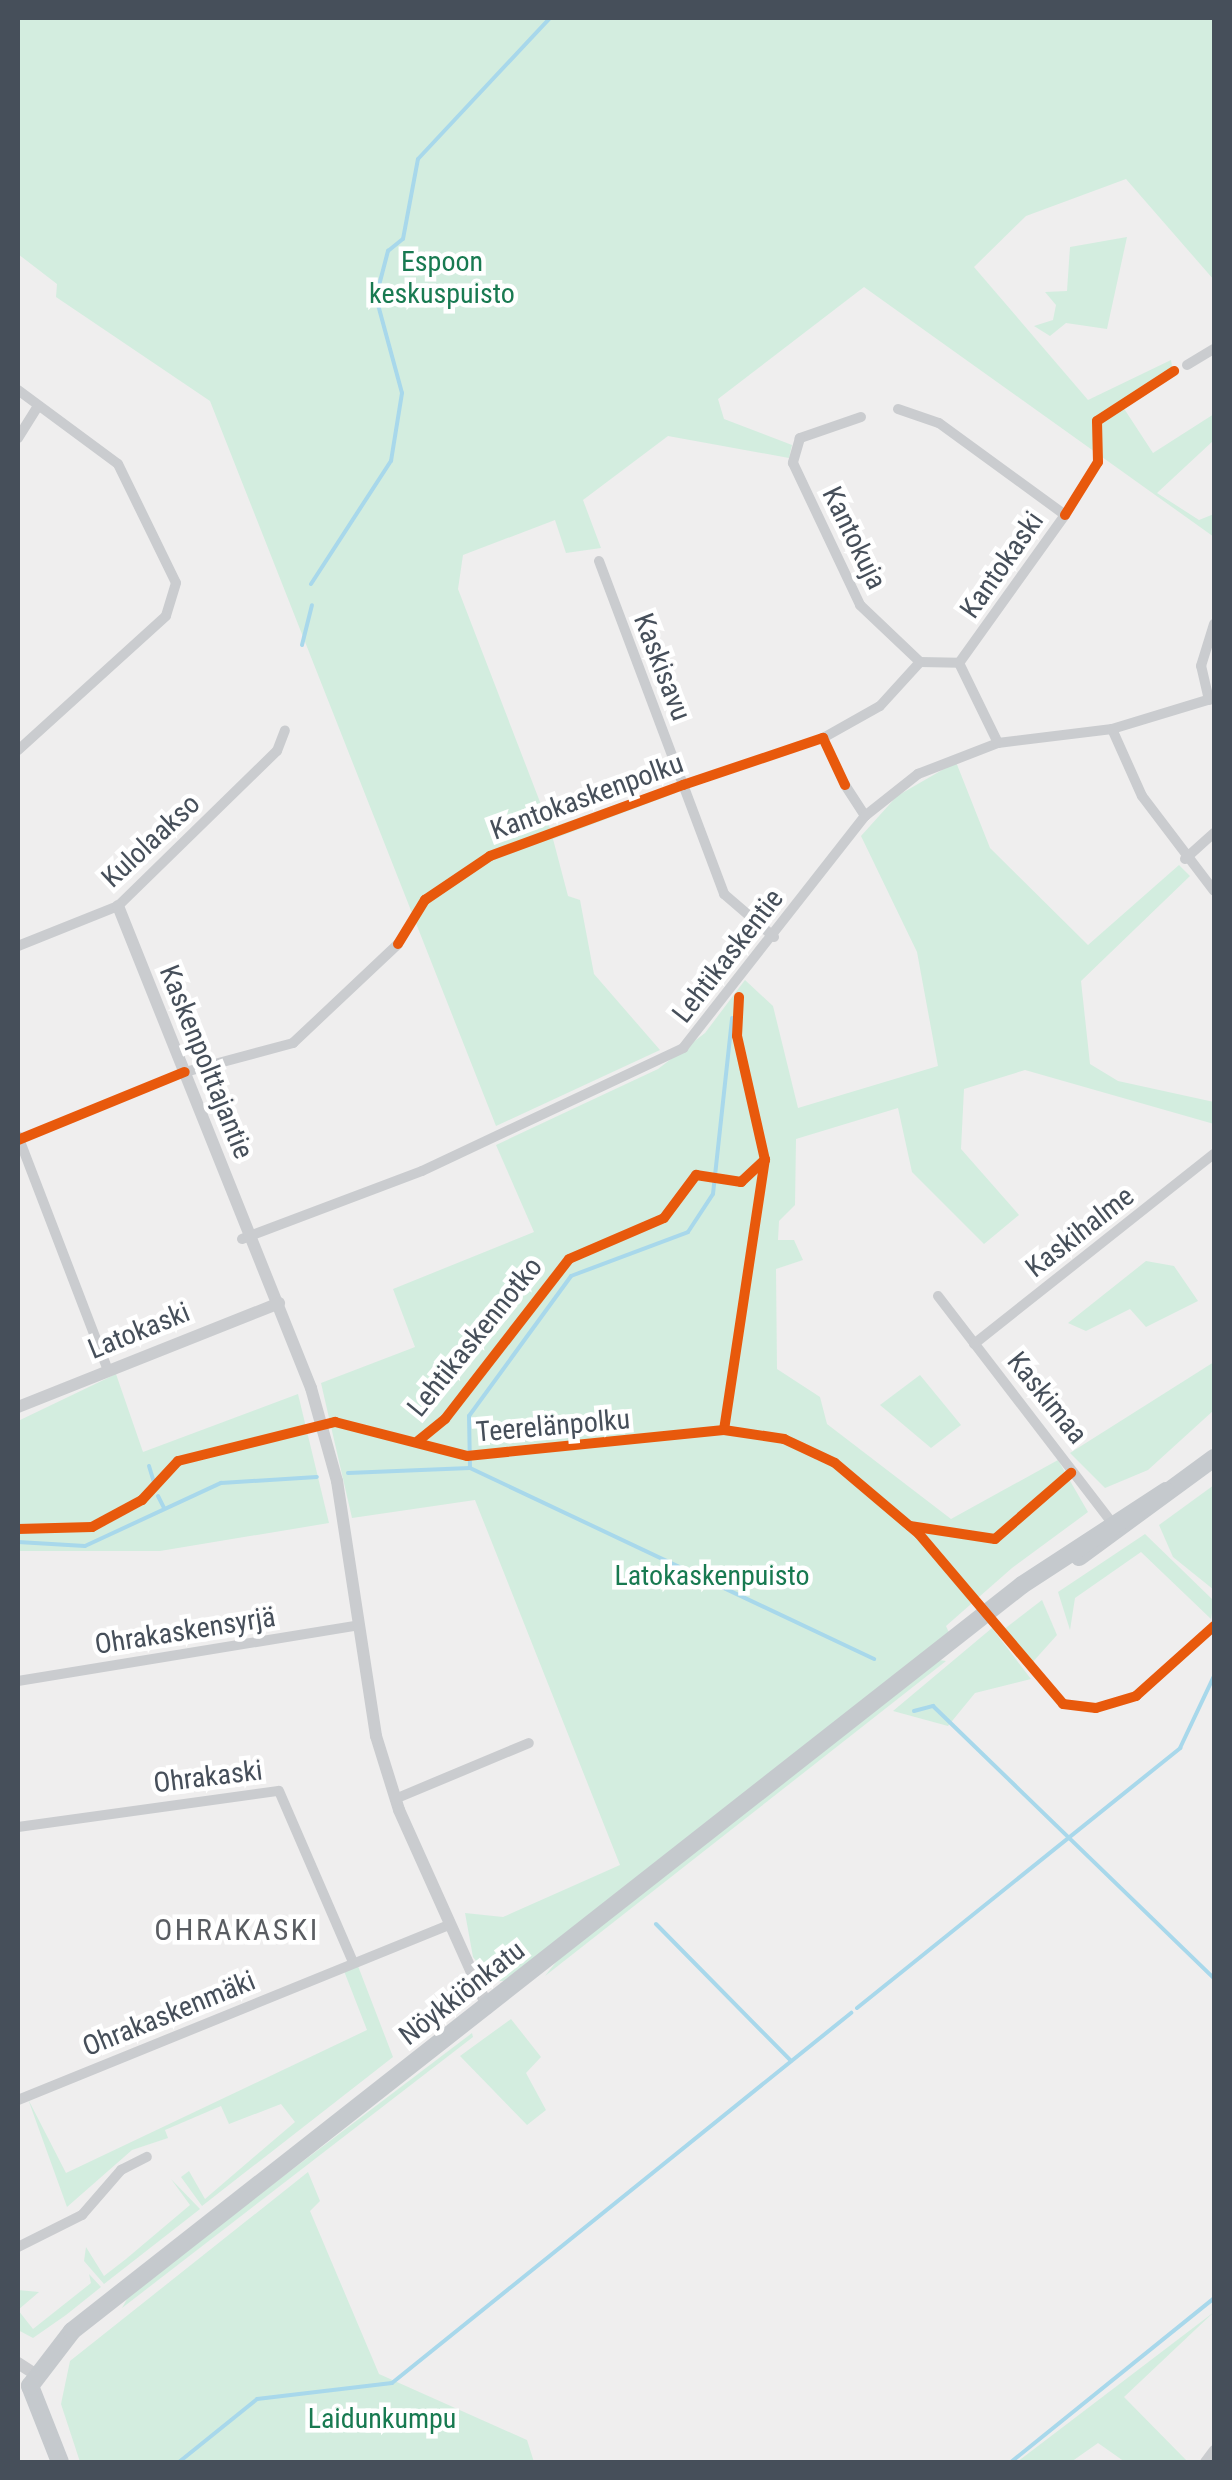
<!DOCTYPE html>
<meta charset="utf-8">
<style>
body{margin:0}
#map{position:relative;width:1232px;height:2480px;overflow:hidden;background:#efeeee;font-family:"Roboto Condensed",sans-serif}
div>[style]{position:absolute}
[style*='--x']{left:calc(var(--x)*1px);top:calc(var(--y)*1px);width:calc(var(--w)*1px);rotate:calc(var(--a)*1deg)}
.green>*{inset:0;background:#d3eddf}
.stream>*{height:4px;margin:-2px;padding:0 2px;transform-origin:2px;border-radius:2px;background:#a8d8eb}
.minor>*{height:10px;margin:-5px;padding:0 5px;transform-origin:5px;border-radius:5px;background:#cacccf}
.tertiary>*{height:12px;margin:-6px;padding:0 6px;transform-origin:6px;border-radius:6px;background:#cacccf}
.primary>*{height:18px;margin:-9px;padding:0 9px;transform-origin:9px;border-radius:9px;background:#c5c9cd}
.cycleway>*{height:10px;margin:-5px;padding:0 5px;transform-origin:5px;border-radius:5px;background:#e8590c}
span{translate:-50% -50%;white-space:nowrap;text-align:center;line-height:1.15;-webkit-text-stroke:9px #fff;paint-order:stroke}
.park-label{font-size:28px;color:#187a51}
.street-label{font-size:28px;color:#464f5a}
.neighbourhood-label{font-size:30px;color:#5a5d62;letter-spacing:2.5px}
.frame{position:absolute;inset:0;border:20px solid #464f5a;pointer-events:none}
</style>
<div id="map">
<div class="green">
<div style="clip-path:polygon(18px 18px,1214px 18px,1214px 280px,1126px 179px,1026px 216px,974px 267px,1088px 400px,1171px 360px,1173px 373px,1123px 407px,1153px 453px,1214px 414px,1214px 440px,1157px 493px,1199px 520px,1214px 514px,1214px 537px,864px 287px,718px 399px,724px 419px,792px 445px,789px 458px,668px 436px,583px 500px,601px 548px,566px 553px,555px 520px,463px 555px,458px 589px,550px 828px,674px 784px,676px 793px,553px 839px,568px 896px,580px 900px,594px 974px,660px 1050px,496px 1126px,210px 401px,56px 297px,57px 284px,18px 254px)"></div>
<div style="clip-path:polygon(1127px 237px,1107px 329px,1066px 323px,1050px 336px,1034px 326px,1053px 320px,1056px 305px,1045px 292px,1067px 291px,1070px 247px)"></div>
<div style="clip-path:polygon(956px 762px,990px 848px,1088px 945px,1179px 865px,1190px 876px,1081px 981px,1090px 1064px,1118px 1081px,1214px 1102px,1214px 1124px,1025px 1070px,964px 1089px,961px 1149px,1019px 1215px,984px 1244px,912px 1172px,898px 1108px,796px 1139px,795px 1205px,779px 1221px,778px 1240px,794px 1240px,803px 1260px,776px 1269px,777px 1369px,820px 1397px,827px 1424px,951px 1519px,1058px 1460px,1088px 1512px,1012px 1568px,946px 1626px,950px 1635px,508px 1981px,492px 1981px,473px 1957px,465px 1913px,503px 1917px,620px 1865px,475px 1500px,352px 1518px,321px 1383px,415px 1347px,393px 1289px,534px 1232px,496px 1145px,658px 1069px,705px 1033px,745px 980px,773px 1006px,798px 1108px,938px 1066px,917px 952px,861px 836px,897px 796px)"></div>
<div style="clip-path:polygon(1146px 1261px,1174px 1266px,1198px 1301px,1146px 1327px,1130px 1309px,1086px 1331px,1068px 1323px)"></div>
<div style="clip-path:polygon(1214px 1362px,1214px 1410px,1148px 1470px,1105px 1488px,1070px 1453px)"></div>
<div style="clip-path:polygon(116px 1374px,143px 1452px,298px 1394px,329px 1523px,160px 1551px,18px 1551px,18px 1421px)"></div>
<div style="clip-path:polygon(920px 1375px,961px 1425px,931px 1448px,880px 1405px)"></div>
<div style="clip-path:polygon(1214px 1485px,1214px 1590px,1173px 1557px,1159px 1525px)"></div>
<div style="clip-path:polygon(1145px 1534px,1214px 1601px,1211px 1619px,1141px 1552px,1075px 1598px,1070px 1630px,1058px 1592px)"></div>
<div style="clip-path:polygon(1042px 1600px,1057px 1635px,1031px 1664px,1003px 1630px)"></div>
<div style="clip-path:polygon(992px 1628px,1031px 1679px,975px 1693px,948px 1726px,893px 1711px)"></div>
<div style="clip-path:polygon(939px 1660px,946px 1661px,545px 1976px,560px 1957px)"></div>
<div style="clip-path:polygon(358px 1966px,393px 2057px,202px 2206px,181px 2177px,189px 2171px,205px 2199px,295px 2122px,281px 2104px,229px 2124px,221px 2106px,165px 2130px,168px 2138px,132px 2150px,67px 2207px,28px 2099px,66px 2173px,367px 2030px,344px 1971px)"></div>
<div style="clip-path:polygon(511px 2019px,541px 2057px,526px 2073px,546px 2110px,527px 2125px,460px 2056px)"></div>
<div style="clip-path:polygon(472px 2033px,473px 2037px,122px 2308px,131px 2292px)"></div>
<div style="clip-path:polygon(308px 2172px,320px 2201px,310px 2211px,379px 2374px,527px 2440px,534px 2462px,80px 2462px,61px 2404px,70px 2361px)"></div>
<div style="clip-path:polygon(171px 2179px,200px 2209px,104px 2284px,84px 2261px,86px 2247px,104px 2276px,126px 2259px,190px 2205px)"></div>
<div style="clip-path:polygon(89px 2274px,101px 2287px,66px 2315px,33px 2338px,18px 2330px,18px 2290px,39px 2292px,18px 2310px,33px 2329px,91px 2283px)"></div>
<div style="clip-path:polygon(1214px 2312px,1124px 2397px,1188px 2462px,1125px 2462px,1098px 2443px,1071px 2462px,1017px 2462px)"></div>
</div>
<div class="stream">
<div style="--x:311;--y:584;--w:147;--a:-57"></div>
<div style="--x:391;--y:461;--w:69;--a:-80.8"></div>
<div style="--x:402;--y:393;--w:99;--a:-105.2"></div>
<div style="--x:376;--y:297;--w:48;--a:-75.4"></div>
<div style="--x:388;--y:251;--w:19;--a:-39"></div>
<div style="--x:403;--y:239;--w:81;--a:-79.4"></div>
<div style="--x:418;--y:159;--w:193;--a:-46.9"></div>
<div style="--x:302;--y:645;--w:41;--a:-76"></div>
<div style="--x:149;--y:1466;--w:17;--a:73"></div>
<div style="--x:470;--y:1468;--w:52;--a:-91.1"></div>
<div style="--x:469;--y:1416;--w:173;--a:-53.9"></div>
<div style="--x:571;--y:1276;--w:125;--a:-20.6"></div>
<div style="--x:688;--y:1232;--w:45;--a:-56.7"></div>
<div style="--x:713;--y:1194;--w:177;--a:-83.8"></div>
<div style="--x:348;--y:1473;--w:122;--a:-2.3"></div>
<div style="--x:470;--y:1468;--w:447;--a:25.3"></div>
<div style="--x:158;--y:1496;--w:13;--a:63"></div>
<div style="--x:18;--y:1542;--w:67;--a:3.4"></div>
<div style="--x:85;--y:1546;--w:150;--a:-24.9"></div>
<div style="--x:221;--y:1483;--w:96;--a:-3.6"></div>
<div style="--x:914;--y:1711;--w:20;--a:-15"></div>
<div style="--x:933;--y:1706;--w:391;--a:44.1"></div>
<div style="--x:656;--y:1924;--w:192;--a:45.4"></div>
<div style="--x:857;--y:2008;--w:415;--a:-38.8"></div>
<div style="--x:1180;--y:1748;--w:80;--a:-64.7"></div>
<div style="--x:179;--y:2462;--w:100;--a:-38.9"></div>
<div style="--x:257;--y:2399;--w:136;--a:-6.8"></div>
<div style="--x:392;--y:2383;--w:590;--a:-38.87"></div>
<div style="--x:1011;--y:2462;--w:261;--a:-38.9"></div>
</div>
<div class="minor">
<div style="--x:1187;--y:365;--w:31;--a:-31"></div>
<div style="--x:18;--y:390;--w:124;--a:36.5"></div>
<div style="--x:118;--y:464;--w:132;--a:64"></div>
<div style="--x:176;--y:583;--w:34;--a:107"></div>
<div style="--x:166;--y:616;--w:200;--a:137.8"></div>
<div style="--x:898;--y:409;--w:43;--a:18.9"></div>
<div style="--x:939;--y:423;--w:156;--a:36.1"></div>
<div style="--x:1065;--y:515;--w:182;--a:125.6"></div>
<div style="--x:959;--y:663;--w:89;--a:64"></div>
<div style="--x:861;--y:417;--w:65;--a:161"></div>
<div style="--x:800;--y:438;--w:26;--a:106"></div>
<div style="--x:793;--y:463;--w:157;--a:64.7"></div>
<div style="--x:860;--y:605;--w:83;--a:43.5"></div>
<div style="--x:920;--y:662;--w:39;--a:1"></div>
<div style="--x:18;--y:438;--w:38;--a:-58"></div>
<div style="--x:599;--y:561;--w:356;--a:69.4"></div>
<div style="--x:724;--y:894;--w:66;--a:40.7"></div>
<div style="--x:1209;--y:700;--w:35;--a:-103"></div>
<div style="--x:1201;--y:666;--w:44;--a:-72.8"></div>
<div style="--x:1112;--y:729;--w:73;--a:65.9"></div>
<div style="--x:1142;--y:796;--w:119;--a:52.8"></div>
<div style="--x:823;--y:738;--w:65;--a:-29.3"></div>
<div style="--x:880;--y:706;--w:59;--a:-47.7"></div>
<div style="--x:845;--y:785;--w:37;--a:57"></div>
<div style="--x:1185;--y:859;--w:39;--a:-42"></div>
<div style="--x:18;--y:946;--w:108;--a:-21.8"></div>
<div style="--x:118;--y:906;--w:222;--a:-44.3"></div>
<div style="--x:277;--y:751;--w:22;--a:-69"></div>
<div style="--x:185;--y:1072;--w:112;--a:-15"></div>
<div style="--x:293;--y:1043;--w:144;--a:-43.3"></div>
<div style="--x:18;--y:1136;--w:251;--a:69"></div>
<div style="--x:242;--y:1239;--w:192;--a:-20.7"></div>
<div style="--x:422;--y:1171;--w:289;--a:-25.2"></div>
<div style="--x:683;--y:1048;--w:295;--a:-51.9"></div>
<div style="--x:865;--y:816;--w:68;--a:-38.4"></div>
<div style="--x:918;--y:774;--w:86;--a:-21.2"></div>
<div style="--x:998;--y:743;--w:115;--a:-7"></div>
<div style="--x:1112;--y:729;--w:107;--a:-16.9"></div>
<div style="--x:938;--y:1296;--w:294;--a:52.5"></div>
<div style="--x:974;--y:1344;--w:306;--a:-38.4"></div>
<div style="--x:18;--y:1681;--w:346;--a:-9.3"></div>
<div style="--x:395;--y:1799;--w:145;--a:-22.7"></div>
<div style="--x:18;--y:1827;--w:263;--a:-7.9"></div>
<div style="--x:279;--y:1791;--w:186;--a:66.6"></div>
<div style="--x:18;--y:2100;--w:464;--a:-22.1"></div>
<div style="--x:18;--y:2247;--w:72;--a:-26.6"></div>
<div style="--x:82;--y:2215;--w:60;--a:-49.1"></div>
<div style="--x:121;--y:2170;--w:29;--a:-27"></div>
<div style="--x:1205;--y:2462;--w:15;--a:-53"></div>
</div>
<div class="tertiary">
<div style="--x:118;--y:906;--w:519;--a:68.18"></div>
<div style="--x:311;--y:1388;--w:97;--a:74.4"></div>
<div style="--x:337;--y:1481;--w:258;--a:81.3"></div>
<div style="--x:376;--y:1736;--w:77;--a:72.7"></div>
<div style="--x:399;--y:1810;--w:217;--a:65.8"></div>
<div style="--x:18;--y:1407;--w:281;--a:-21.7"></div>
<div style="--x:18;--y:2363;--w:17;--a:33"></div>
</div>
<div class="primary">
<div style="--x:1079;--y:1557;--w:167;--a:-36.3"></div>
<div style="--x:60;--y:2462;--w:82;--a:-111.5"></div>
<div style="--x:30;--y:2386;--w:69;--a:-52.6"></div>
<div style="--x:72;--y:2331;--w:1208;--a:-38.14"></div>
<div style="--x:1022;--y:1585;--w:172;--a:-33.1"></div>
</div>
<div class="cycleway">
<div style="--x:1065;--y:515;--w:62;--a:-58.1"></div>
<div style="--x:1098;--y:462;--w:41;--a:-91.4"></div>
<div style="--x:1097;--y:421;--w:92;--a:-33"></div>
<div style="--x:398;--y:944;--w:52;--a:-58.5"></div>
<div style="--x:425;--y:900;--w:78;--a:-34.1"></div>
<div style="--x:490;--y:856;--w:206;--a:-20.2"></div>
<div style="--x:683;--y:785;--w:148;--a:-18.6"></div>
<div style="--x:823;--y:738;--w:52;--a:64.9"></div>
<div style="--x:18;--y:1140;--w:180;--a:-22.2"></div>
<div style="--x:724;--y:1430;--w:273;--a:-81.4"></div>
<div style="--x:765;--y:1160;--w:127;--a:-102.7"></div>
<div style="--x:737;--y:1036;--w:39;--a:-87"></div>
<div style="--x:418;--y:1441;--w:35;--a:-39"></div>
<div style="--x:445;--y:1419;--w:202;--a:-52.2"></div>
<div style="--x:569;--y:1259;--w:103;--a:-23.3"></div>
<div style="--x:664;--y:1218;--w:54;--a:-53.3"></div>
<div style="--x:696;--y:1175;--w:46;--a:8.8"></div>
<div style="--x:741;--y:1182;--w:33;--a:-43"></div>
<div style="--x:910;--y:1526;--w:86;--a:8.7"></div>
<div style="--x:995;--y:1539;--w:101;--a:-41"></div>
<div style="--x:18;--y:1529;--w:74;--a:-1.5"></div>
<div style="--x:92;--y:1527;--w:57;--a:-28.4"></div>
<div style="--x:142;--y:1500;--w:53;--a:-47.3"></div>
<div style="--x:178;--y:1461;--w:162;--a:-14"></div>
<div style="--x:335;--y:1422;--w:136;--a:14.4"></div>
<div style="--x:467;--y:1456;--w:258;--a:-5.8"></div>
<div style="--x:724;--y:1430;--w:61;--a:8.5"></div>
<div style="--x:784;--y:1439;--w:56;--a:25.2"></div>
<div style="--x:835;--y:1463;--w:110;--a:40.2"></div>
<div style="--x:919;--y:1534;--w:223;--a:49.7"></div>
<div style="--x:1063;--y:1704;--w:33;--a:7"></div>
<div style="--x:1096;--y:1708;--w:42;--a:-16.7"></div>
<div style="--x:1136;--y:1696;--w:105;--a:-41.9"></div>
</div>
<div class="park-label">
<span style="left:442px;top:278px">Espoon<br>keskuspuisto</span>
<span style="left:712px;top:1576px">Latokaskenpuisto</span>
<span style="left:382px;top:2419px">Laidunkumpu</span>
</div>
<div class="street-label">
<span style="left:854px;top:538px;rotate:64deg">Kantokuja</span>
<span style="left:1002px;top:565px;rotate:-55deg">Kantokaski</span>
<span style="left:662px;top:667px;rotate:69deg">Kaskisavu</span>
<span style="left:587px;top:797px;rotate:-20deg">Kantokaskenpolku</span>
<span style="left:151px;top:841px;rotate:-43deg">Kulolaakso</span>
<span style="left:728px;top:956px;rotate:-52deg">Lehtikaskentie</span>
<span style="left:206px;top:1062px;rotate:68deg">Kaskenpolttajantie</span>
<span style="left:1080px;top:1232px;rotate:-38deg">Kaskihalme</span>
<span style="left:139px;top:1331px;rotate:-22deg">Latokaski</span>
<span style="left:475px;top:1337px;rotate:-51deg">Lehtikaskennotko</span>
<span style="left:1047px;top:1398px;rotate:51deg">Kaskimaa</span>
<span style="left:553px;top:1426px;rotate:-5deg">Teerelänpolku</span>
<span style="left:185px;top:1631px;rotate:-9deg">Ohrakaskensyrjä</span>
<span style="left:208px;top:1777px;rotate:-7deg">Ohrakaski</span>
<span style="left:462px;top:1993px;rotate:-38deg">Nöykkiönkatu</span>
<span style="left:169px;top:2014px;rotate:-22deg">Ohrakaskenmäki</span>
</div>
<div class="neighbourhood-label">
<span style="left:237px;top:1930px">OHRAKASKI</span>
</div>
<div class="frame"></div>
</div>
